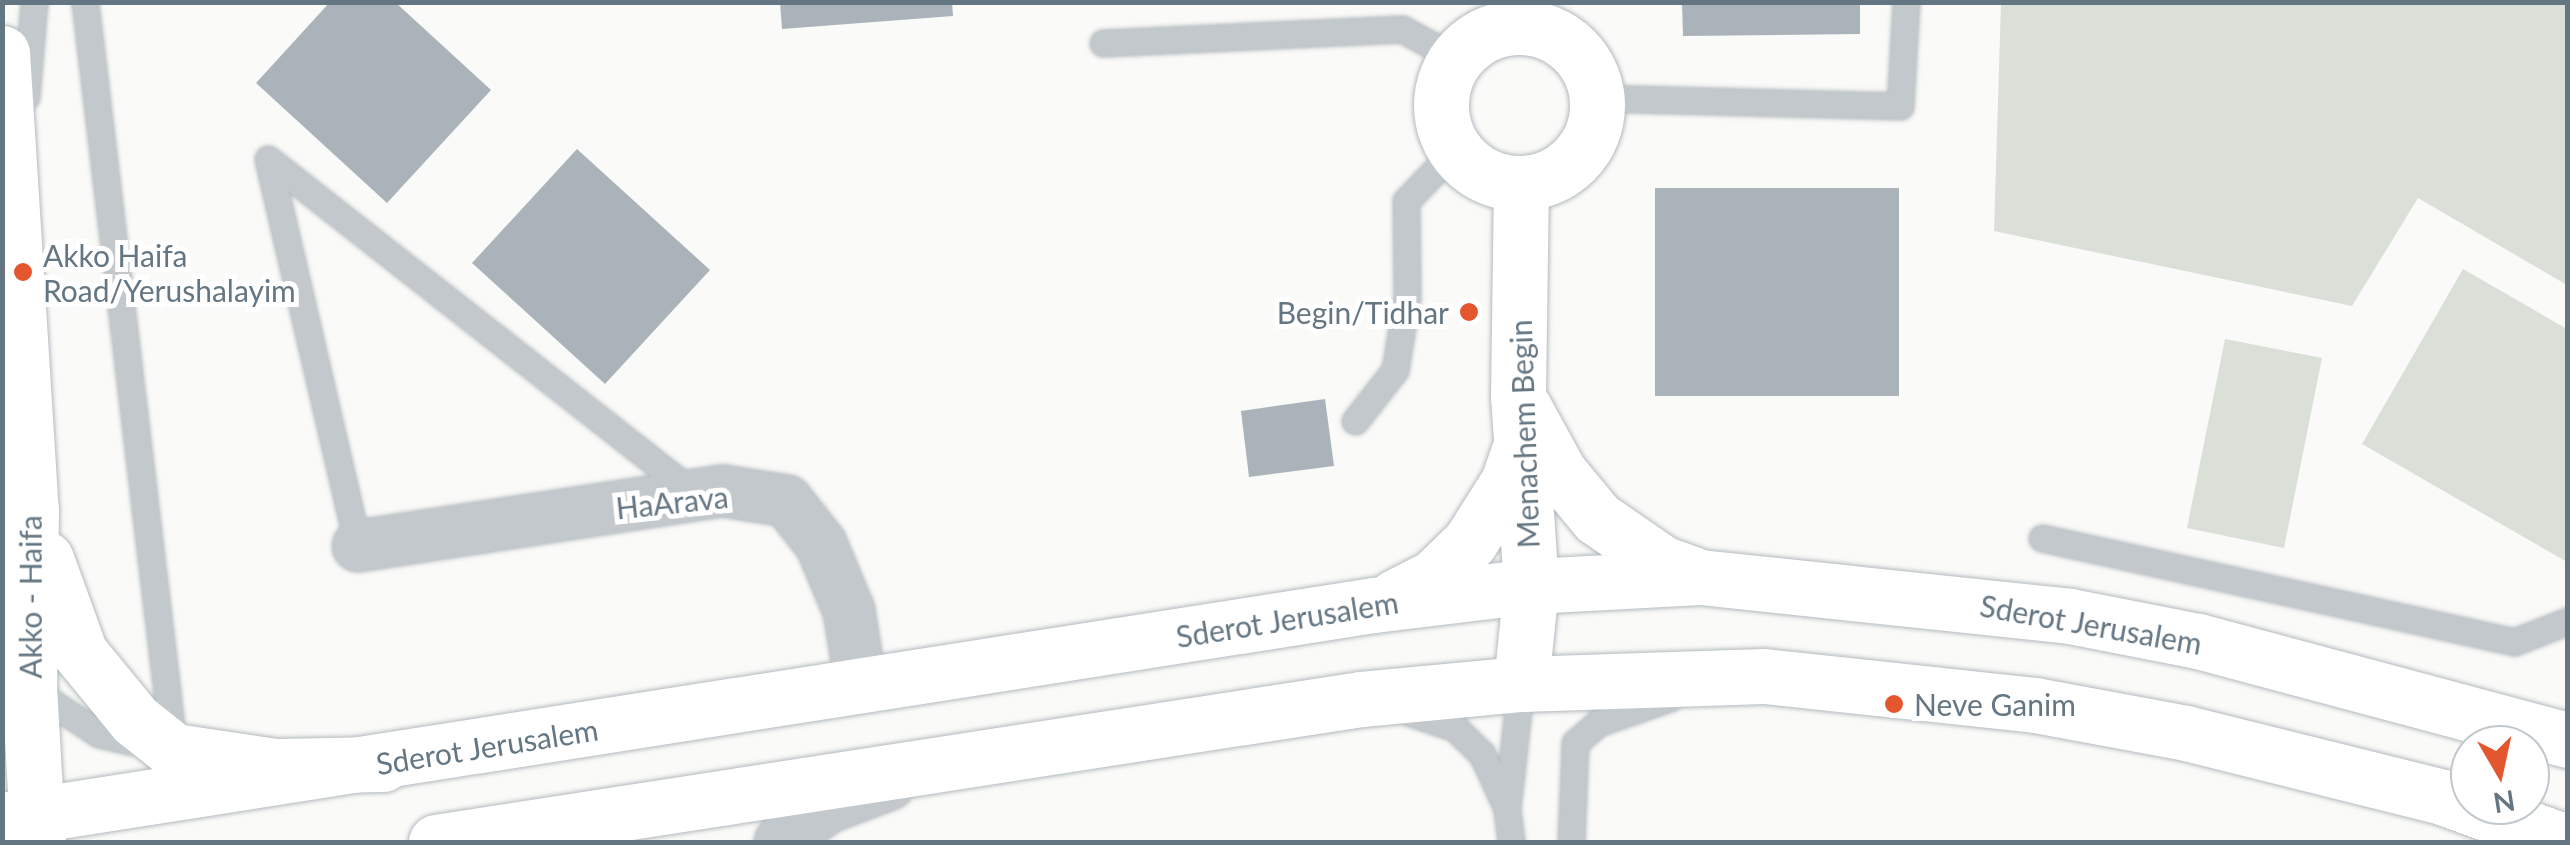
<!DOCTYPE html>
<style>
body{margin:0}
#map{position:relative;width:2570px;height:845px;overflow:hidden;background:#fafaf8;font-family:Lato,sans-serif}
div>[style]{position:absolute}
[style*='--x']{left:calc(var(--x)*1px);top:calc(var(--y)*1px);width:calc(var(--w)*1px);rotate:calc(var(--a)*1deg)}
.green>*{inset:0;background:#dadfd7}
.building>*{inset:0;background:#aab3b9}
.roads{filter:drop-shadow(0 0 2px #b3babf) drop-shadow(0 0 2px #b3babf)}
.lane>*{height:25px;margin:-12.5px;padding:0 12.5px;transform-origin:12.5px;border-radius:12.5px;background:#c3c8cc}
.street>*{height:50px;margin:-25px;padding:0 25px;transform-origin:25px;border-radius:25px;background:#c3c8cc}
.secondary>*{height:55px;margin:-27.5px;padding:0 27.5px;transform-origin:27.5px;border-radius:27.5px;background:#fff}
.secondary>.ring{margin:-27.5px;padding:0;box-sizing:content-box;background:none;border:55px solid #fff;border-radius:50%}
.highway>*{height:55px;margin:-27.5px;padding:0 27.5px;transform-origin:27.5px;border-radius:27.5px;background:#fff}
.dots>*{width:28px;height:28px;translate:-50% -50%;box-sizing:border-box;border:5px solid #fff;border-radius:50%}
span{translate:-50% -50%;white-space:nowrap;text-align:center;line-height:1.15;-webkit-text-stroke:10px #fff;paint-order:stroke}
.poi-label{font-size:30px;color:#657683}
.left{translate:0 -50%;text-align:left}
.right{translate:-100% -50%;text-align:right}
.street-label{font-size:30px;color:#657683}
.frame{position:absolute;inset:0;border:5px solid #657683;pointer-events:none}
.north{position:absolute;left:2450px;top:725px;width:100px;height:100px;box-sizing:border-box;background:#fff;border:2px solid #c1c8cd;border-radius:50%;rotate:171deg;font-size:28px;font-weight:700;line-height:40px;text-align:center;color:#657683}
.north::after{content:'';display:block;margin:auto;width:35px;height:45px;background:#e4572e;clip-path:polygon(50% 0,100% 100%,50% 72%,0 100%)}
</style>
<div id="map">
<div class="green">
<div style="clip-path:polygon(2001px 3px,2567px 3px,2567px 285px,2418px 198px,2352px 306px,1994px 231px)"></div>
<div style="clip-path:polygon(2463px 269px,2567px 329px,2567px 562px,2362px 444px)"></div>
<div style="clip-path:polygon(2225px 339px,2322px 358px,2284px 548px,2187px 528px)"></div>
</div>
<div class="building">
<div style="clip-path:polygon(330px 2px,395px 2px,491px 90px,387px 203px,256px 83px)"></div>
<div style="clip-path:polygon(780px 2px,952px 2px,953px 16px,782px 29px)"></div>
<div style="clip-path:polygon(1682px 2px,1860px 2px,1860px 34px,1683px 36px)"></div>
<div style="clip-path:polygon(577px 149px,710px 270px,605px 384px,472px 263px)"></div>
<div style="clip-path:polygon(1655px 188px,1899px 188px,1899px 396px,1655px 396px)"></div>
<div style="clip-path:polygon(1325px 399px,1334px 466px,1249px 477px,1241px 411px)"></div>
</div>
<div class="roads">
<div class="lane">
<div style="--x:1103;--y:43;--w:299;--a:-2.7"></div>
<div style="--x:1402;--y:29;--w:60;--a:28.7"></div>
<div style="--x:26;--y:97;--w:95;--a:-85.2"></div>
<div style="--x:1598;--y:98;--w:302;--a:1.5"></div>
<div style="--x:1900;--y:106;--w:104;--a:-86.7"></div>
<div style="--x:1355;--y:421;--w:65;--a:-51.9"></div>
<div style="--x:1395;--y:370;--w:74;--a:-80.7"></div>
<div style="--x:1407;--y:297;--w:96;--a:-90.6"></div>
<div style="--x:1406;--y:201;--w:71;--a:-46.1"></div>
<div style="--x:2042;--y:538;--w:483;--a:12.4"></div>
<div style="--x:2514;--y:642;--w:58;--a:-21.3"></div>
<div style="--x:358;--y:546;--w:397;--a:-103.1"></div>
<div style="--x:268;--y:159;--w:544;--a:38.13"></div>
<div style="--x:33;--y:690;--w:79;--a:33.7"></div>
<div style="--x:99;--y:734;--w:77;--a:12.8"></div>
<div style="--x:174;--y:751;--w:754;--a:-96.78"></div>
<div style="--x:1399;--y:709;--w:59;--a:18.7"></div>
<div style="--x:1455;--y:728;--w:37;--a:44"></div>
<div style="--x:1482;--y:754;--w:60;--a:65.2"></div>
<div style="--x:1511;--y:842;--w:34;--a:-97"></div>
<div style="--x:1507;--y:808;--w:125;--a:-83.6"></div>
<div style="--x:1571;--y:842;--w:99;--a:-87.7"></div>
<div style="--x:1575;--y:743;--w:30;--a:-41"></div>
<div style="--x:1598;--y:723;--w:78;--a:-19.4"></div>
</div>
<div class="street">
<div style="--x:358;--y:546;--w:369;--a:-8.6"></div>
<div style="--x:723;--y:491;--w:65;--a:8.9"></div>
<div style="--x:787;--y:501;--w:55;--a:51.7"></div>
<div style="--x:821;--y:544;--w:73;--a:67.3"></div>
<div style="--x:849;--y:611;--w:75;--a:80.8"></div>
<div style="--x:780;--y:842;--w:58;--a:-35.9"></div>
<div style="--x:827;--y:808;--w:67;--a:-20.9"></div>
</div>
<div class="secondary">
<div class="ring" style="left:1441px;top:27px;width:101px;height:101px"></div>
<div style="--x:1524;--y:408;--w:73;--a:61.3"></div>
<div style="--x:1559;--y:472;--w:60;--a:50.4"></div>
<div style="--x:1597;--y:518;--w:79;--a:34.7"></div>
<div style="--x:1662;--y:563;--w:32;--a:20"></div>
<div style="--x:1395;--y:597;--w:44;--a:-27.1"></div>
<div style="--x:1434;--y:577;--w:50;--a:-44.2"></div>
<div style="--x:1470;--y:542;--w:71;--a:-57.7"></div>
<div style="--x:1508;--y:482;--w:34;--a:-71"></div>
<div style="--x:1521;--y:684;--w:99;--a:-84.2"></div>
<div style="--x:1531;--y:586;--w:190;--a:-93.9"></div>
<div style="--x:1518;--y:396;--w:212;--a:-89.2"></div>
<div style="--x:2;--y:820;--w:1389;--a:-8.91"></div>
<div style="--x:1374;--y:605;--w:158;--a:-6.9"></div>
<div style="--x:1531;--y:586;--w:169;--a:-3"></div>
<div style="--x:1700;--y:577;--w:372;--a:6"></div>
<div style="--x:2070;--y:616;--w:130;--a:11.1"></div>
<div style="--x:2198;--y:641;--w:383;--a:15"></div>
<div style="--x:436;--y:842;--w:936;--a:-8.79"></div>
<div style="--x:1361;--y:699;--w:161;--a:-5.4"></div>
<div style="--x:1521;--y:684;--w:243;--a:-1.9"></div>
<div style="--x:1764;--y:676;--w:273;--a:6.1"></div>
<div style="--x:2035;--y:705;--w:154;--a:10.5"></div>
<div style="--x:2186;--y:733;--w:264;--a:14"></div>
<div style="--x:2442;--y:797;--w:132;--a:19.9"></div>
</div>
<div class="highway">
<div style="--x:2;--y:53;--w:457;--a:86.4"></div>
<div style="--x:31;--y:509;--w:178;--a:90.6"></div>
<div style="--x:29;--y:687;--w:155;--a:86.7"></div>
<div style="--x:46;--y:559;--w:100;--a:70.1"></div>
<div style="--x:80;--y:653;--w:87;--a:50.6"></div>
<div style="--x:135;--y:720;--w:50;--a:38.5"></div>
<div style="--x:174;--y:751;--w:102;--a:8.4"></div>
<div style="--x:275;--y:766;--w:108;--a:-1.1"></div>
</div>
</div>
<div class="dots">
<div style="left:23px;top:272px;background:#e4572e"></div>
<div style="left:1469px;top:312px;background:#e4572e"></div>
<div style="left:1894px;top:704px;background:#e4572e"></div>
</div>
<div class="poi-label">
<span class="left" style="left:43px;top:272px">Akko Haifa<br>Road/Yerushalayim</span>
<span class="right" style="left:1449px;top:312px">Begin/Tidhar</span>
<span class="left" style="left:1914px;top:704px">Neve Ganim</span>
</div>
<div class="street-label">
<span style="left:1524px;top:434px;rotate:-92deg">Menachem Begin</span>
<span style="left:672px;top:502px;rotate:-6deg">HaArava</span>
<span style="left:30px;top:597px;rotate:-90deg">Akko - Haifa</span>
<span style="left:1287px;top:619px;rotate:-9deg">Sderot Jerusalem</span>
<span style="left:2091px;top:624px;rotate:10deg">Sderot Jerusalem</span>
<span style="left:487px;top:746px;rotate:-9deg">Sderot Jerusalem</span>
</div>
<div class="frame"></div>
<div class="north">N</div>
</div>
